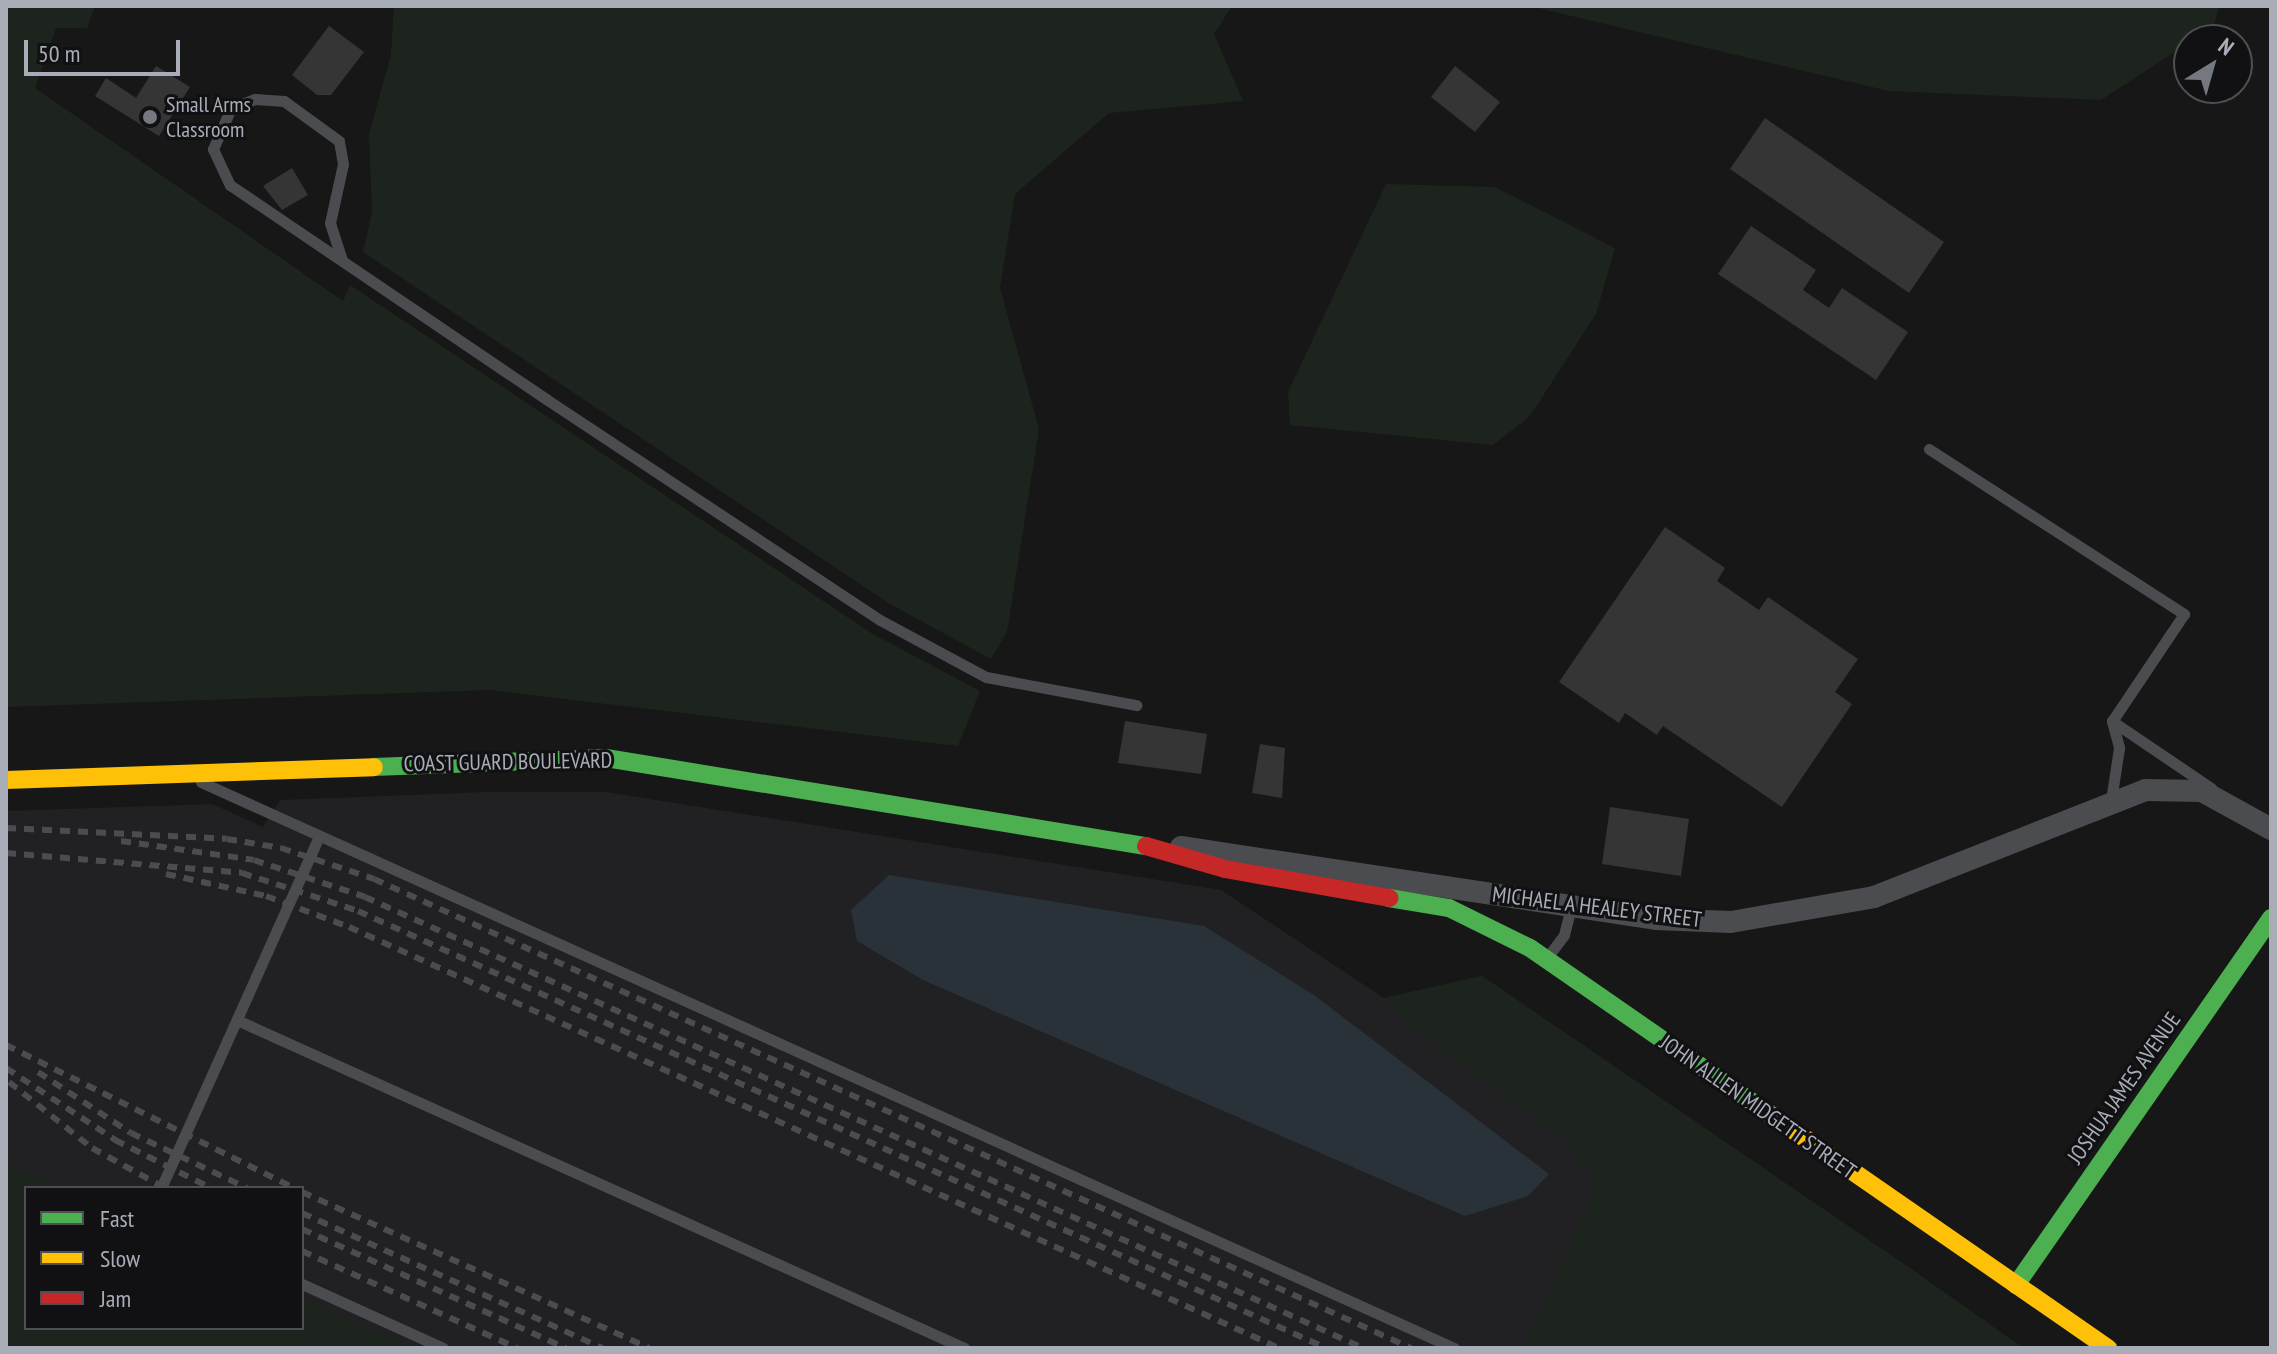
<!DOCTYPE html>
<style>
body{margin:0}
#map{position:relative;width:2277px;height:1354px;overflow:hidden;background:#171717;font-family:"PT Sans Narrow",sans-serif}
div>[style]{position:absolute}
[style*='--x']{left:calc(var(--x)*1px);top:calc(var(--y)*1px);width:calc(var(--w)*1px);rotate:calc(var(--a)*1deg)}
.built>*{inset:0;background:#212123}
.green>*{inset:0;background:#1d241e}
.water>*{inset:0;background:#2a3239}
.building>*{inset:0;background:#353536}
.lane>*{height:11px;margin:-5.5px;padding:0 5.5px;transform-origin:5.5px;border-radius:5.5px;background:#4b4c50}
.street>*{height:22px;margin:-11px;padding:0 11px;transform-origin:11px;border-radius:11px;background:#4b4c50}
.fast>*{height:18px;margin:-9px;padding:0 9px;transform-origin:9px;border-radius:9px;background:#4caf50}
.slow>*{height:18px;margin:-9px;padding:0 9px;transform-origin:9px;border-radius:9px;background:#ffc107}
.jam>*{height:18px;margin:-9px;padding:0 9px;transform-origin:9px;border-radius:9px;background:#c62828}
.rail>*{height:6px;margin-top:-3px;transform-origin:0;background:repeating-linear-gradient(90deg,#4b4c4f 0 10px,transparent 0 18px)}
.dots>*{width:22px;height:22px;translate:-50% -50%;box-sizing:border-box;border:4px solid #111113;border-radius:50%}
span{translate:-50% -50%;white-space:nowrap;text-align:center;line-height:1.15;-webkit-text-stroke:6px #111113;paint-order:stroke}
.poi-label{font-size:22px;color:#a8adb8}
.left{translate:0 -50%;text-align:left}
.street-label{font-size:22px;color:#a8adb8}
.frame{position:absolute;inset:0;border:8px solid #a8adb8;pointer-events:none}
.legend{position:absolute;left:24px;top:1186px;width:280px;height:144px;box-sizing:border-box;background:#111113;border:2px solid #4d4f55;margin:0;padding:10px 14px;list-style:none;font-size:24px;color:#a8adb8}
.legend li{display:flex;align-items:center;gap:16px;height:40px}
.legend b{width:40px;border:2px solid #4d4f55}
.north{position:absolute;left:2173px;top:24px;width:80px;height:80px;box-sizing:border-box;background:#111113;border:2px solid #4d4f55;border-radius:50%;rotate:37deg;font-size:22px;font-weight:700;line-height:32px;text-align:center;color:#a8adb8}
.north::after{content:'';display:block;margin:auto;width:28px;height:36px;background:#757880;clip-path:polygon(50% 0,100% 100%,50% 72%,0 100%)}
.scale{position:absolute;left:24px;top:40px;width:156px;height:36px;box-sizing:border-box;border:4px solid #a8adb8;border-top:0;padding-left:10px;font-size:24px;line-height:28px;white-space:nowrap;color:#a8adb8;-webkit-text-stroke:6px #111113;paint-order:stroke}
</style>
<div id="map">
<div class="built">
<div style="clip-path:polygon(488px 792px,606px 792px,1221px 890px,1384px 998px,1482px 976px,2023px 1348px,411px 1348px,302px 1299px,302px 1188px,57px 1188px,6px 1165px,6px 811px,212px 804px,263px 827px,280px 800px)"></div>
</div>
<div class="green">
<div style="clip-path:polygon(6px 6px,95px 6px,87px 28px,56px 28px,35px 88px,343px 301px,350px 285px,871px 633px,980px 691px,958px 746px,489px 690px,6px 707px)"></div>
<div style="clip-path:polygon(394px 6px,1232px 6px,1214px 34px,1243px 101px,1109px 113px,1015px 194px,1000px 288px,1039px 429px,1007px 632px,991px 659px,890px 604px,363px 252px,372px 212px,369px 134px,391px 55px)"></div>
<div style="clip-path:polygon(1529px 6px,2219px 6px,2214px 26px,2101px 100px,1889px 91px)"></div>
<div style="clip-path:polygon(1386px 184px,1495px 187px,1615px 248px,1596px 314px,1530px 416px,1493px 445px,1290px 425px,1288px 392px)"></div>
<div style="clip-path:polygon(1482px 976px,1913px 1270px,2023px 1348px,1522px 1348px,1598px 1185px,1564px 1139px,1399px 1017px,1384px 998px)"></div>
<div style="clip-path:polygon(6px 1164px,59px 1188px,26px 1188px,26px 1328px,302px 1328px,302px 1298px,412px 1348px,6px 1348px)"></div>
</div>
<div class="water">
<div style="clip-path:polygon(889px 875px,1204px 926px,1314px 995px,1549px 1174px,1528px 1196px,1465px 1216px,923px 980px,857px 941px,851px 910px)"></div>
</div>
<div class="building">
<div style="clip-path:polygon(329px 26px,364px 52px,331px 95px,317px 95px,292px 75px)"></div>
<div style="clip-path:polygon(156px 66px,190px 87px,159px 136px,95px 96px,106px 78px,136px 98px)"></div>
<div style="clip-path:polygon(1455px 66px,1500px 102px,1475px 132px,1431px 97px)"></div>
<div style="clip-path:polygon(1765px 118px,1944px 242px,1909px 293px,1730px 169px)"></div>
<div style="clip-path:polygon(292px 168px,308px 195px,282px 210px,263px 186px)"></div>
<div style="clip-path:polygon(1751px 226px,1816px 270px,1803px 290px,1829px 308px,1842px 288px,1908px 332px,1876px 380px,1718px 274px)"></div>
<div style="clip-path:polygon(1665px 527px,1725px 568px,1717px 581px,1759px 610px,1768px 597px,1858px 659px,1835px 692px,1852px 704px,1782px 807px,1663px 726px,1657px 735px,1625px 713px,1619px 723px,1559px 682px)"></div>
<div style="clip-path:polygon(1125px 721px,1207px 734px,1201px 774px,1118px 763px)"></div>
<div style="clip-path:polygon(1260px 744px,1285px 748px,1282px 798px,1252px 793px)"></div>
<div style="clip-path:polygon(1610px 807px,1689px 819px,1681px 876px,1602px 864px)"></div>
</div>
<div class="lane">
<div style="--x:342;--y:260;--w:39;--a:-108"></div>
<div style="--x:330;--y:223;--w:60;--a:-77.6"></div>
<div style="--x:343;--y:164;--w:23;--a:-100"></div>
<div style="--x:339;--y:141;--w:68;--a:-144"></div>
<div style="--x:284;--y:101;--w:29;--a:-176"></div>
<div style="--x:255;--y:99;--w:26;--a:159"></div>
<div style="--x:231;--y:108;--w:45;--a:113.7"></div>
<div style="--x:213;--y:149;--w:40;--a:65"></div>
<div style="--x:230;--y:185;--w:382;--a:34.1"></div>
<div style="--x:546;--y:399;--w:400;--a:33.5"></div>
<div style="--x:880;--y:620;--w:120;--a:28.3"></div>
<div style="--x:986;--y:677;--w:153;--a:10.6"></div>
<div style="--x:1929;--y:449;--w:304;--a:32.9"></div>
<div style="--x:2184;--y:614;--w:129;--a:123.9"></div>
<div style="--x:2112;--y:721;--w:28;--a:75"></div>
<div style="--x:2119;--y:748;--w:53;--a:98.7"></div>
<div style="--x:2112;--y:721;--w:120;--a:34.1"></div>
<div style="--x:201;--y:782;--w:1375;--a:24.31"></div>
<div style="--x:1546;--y:959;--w:30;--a:-53"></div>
<div style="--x:1564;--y:935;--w:30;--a:-76"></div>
<div style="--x:237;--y:1020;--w:798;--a:24.28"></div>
<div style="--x:161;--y:1188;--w:385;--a:-65.8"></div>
<div style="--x:302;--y:1284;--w:155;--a:24.4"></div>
</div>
<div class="street">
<div style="--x:1181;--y:847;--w:480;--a:8.6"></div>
<div style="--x:1656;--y:919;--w:75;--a:2.3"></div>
<div style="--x:1731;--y:922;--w:145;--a:-9.9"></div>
<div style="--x:1874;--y:897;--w:292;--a:-21.5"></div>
<div style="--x:2146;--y:790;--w:56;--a:1"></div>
<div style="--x:2202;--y:791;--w:79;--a:28.8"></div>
</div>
<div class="fast">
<div style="--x:374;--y:767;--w:232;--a:-2.2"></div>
<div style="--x:606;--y:758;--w:547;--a:9.26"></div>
<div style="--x:1389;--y:898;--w:61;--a:9.5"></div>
<div style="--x:1449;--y:908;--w:90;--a:26.3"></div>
<div style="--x:1530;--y:948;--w:316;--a:34.7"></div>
<div style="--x:2016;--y:1285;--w:447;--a:-55.2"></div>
</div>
<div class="slow">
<div style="--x:6;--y:780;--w:368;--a:-2"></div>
<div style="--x:1790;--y:1128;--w:387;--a:34.7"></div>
</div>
<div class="jam">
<div style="--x:1146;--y:846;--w:82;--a:16.2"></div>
<div style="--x:1225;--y:869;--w:167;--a:10"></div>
</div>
<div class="rail">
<div style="--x:6;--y:828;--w:221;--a:2.8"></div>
<div style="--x:227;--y:839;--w:55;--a:9.5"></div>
<div style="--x:281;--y:848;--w:98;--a:18.4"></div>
<div style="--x:374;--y:879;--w:1138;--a:24.34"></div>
<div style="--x:121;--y:841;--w:134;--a:8.1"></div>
<div style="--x:254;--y:860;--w:117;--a:18.4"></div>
<div style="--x:365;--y:897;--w:1095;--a:24.32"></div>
<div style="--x:6;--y:853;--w:237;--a:4.8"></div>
<div style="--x:242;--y:873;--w:122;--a:18.1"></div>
<div style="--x:358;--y:911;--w:1062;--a:24.3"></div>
<div style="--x:166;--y:874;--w:102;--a:12.4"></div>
<div style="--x:266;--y:896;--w:89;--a:20.5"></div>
<div style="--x:349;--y:927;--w:1021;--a:24.36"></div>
<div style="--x:6;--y:1045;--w:322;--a:26.4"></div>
<div style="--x:6;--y:1068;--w:131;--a:33.4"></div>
<div style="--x:115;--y:1140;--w:107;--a:26.6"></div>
<div style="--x:38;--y:1072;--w:111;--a:33.3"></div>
<div style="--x:131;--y:1133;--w:128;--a:25.4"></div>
<div style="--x:9;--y:1082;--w:106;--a:38.5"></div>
<div style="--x:92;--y:1148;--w:83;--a:28.7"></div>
<div style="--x:302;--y:1192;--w:380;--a:24.2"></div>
<div style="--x:302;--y:1213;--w:329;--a:24.2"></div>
<div style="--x:302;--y:1229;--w:289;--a:24.3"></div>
<div style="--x:302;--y:1251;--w:236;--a:24.3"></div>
</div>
<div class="dots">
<div style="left:150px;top:117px;background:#757880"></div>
</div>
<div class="poi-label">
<span class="left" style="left:166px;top:117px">Small Arms<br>Classroom</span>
</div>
<div class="street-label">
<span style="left:508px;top:762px;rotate:-1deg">COAST GUARD BOULEVARD</span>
<span style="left:1597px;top:907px;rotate:7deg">MICHAEL A HEALEY STREET</span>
<span style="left:2124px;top:1088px;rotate:-55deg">JOSHUA JAMES AVENUE</span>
<span style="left:1758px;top:1107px;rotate:35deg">JOHN ALLEN MIDGETT STREET</span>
</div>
<div class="frame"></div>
<ul class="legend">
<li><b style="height:10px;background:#4caf50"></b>Fast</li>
<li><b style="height:10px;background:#ffc107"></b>Slow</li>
<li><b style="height:10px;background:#c62828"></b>Jam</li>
</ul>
<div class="north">N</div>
<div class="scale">50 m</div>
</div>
